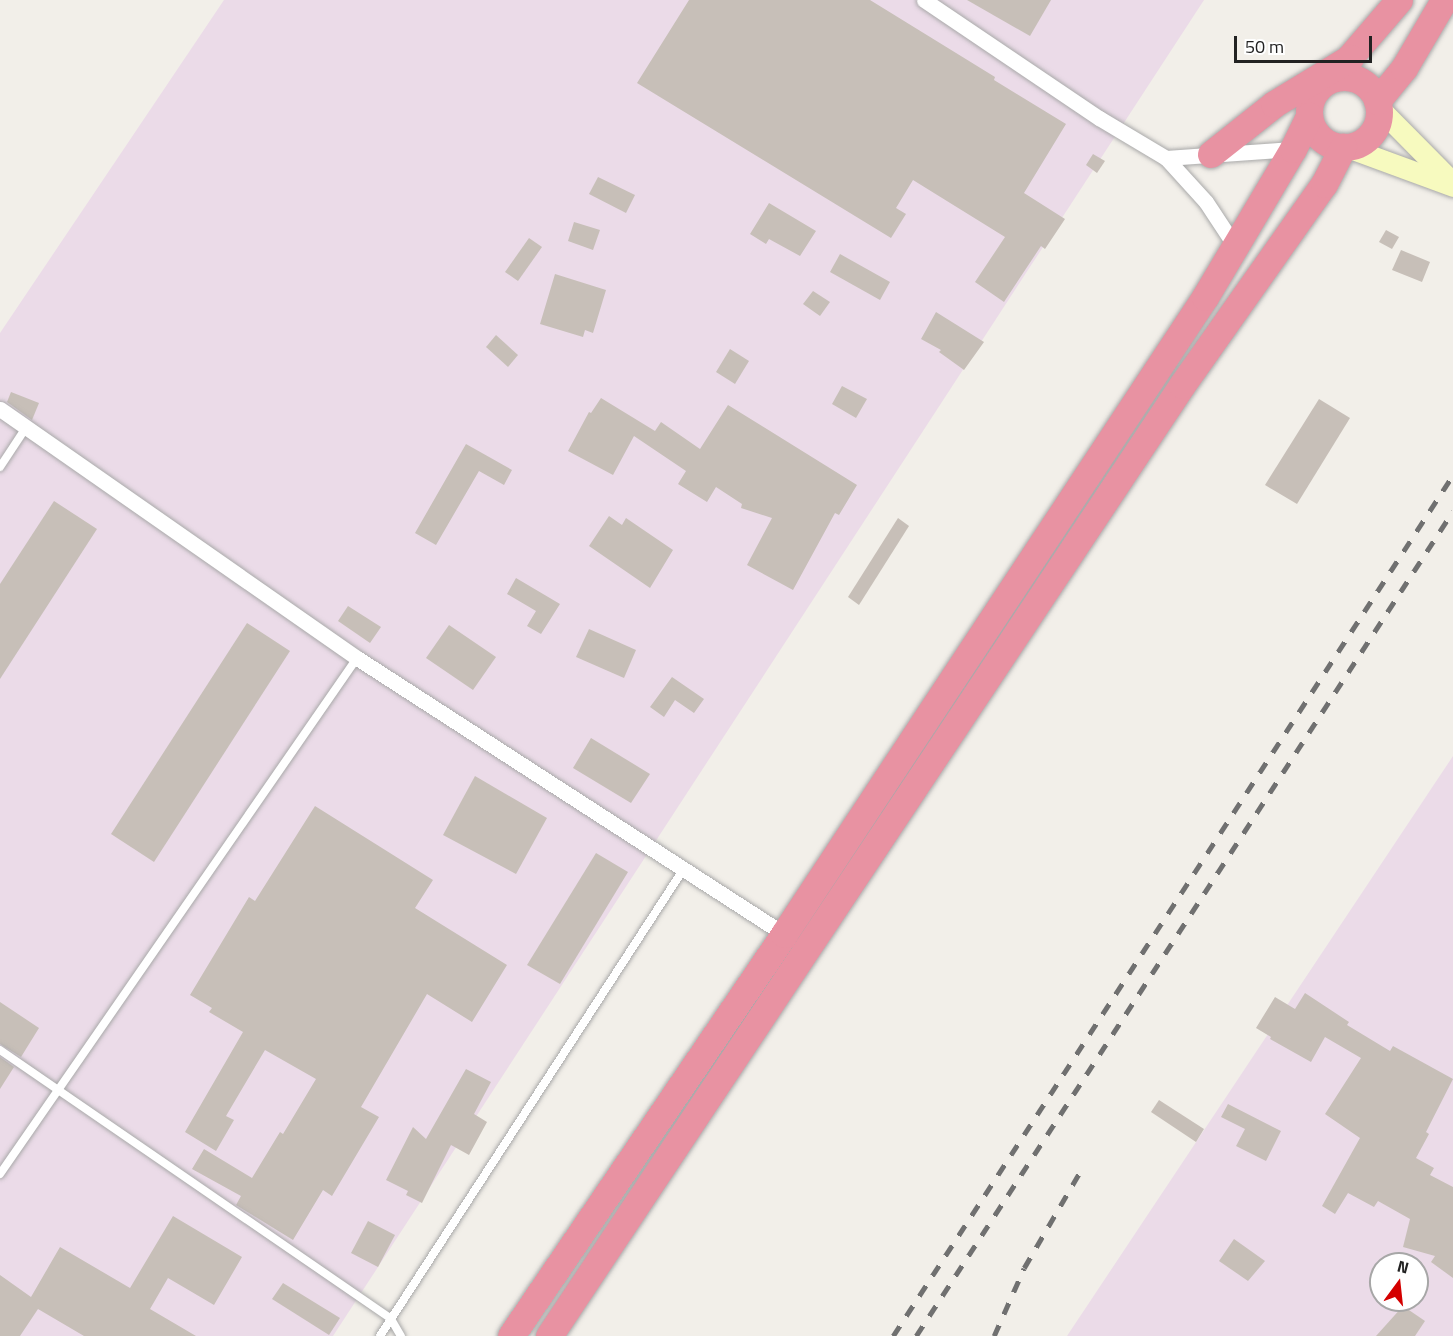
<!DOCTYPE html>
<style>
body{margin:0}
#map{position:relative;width:1453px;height:1336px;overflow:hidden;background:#f2efe9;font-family:"Titillium Web",sans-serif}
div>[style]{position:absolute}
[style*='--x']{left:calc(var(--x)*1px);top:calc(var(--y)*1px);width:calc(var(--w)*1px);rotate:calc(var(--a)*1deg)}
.industrial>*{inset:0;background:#ebdbe8}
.building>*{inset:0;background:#c7bfb8}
.roads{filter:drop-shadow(0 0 2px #a9a9a9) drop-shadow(0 0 2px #a9a9a9)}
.lane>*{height:8px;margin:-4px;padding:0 4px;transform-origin:4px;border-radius:4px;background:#fff}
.street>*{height:15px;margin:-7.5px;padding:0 7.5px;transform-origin:7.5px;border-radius:7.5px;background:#fff}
.secondary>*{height:21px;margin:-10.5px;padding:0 10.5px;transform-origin:10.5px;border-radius:10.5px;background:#f7fabf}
.highway>*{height:27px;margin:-13.5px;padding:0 13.5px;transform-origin:13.5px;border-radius:13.5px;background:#e892a2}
.highway>.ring{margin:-13.5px;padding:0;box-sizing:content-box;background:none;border:27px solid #e892a2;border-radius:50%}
.rail>*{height:4.5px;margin-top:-2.25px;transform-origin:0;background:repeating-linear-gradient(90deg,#707070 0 12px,transparent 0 24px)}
span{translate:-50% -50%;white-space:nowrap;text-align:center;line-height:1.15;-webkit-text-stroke:6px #fff;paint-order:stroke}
.north{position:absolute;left:1369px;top:1252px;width:60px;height:60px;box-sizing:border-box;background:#fff;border:2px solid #a7a7a7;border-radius:50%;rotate:15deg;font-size:16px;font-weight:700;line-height:24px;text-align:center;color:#222}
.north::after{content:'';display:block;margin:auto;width:21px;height:27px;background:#d40000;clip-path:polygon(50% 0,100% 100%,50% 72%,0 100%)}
.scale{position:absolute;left:1234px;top:36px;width:138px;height:27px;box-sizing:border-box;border:3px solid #222;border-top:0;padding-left:8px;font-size:18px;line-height:21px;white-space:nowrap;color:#222;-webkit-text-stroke:4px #fff;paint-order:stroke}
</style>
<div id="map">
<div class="industrial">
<div style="clip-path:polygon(224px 0,1204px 0,333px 1336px,0 1336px,0 333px)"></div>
<div style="clip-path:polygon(evenodd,1453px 756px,1453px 1336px,1067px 1336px,1453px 756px,1381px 1264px,1417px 1264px,1417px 1300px,1381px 1300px,1381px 1264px)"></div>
</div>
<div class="building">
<div style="clip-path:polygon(689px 0,870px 0,995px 77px,994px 80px,1066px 124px,1024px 193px,1065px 219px,1045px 249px,1041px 246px,1004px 302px,975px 282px,1005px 237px,913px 180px,896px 208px,906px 214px,891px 238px,637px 83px)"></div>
<div style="clip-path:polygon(967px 0,1051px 0,1030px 36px)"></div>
<div style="clip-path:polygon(1093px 154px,1105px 161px,1097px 173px,1086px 165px)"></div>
<div style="clip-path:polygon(598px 177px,635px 195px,626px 213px,589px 194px)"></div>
<div style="clip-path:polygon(769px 203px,816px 231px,800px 256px,769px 239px,766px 244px,750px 234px)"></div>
<div style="clip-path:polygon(574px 222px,600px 230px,593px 250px,568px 241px)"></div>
<div style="clip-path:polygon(1386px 230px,1399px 237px,1392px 249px,1379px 242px)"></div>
<div style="clip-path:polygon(529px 238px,542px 247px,518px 281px,505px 272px)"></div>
<div style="clip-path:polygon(1401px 250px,1430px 262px,1422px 282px,1392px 270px)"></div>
<div style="clip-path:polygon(840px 254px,890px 282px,880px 300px,830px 272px)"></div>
<div style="clip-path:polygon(555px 274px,606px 290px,593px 333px,585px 330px,583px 337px,540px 324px)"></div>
<div style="clip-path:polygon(813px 291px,830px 302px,820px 316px,803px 304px)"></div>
<div style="clip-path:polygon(936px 312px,984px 342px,964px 370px,939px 352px,941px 350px,921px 339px)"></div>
<div style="clip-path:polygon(496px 335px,518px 355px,508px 367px,486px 347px)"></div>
<div style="clip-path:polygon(730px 349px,749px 361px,735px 384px,716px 372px)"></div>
<div style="clip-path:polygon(842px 386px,867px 399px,856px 418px,832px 404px)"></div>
<div style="clip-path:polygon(11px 392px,39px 403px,32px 420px,7px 402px)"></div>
<div style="clip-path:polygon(601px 398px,655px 431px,661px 422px,700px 449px,728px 405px,857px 485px,839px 515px,835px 513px,793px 590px,747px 565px,772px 518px,741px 508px,742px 504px,716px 487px,707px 502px,678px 484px,686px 471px,634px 436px,613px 475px,568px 451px,589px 412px,591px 413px)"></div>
<div style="clip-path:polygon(1319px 399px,1350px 418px,1297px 504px,1265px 485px)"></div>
<div style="clip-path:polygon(466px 444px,512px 470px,504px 485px,479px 471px,436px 545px,415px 533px)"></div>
<div style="clip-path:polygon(54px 501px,97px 529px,0 679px,0 584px)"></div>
<div style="clip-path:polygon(609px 516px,622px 525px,626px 518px,673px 550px,650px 588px,589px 546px)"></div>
<div style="clip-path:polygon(898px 518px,909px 526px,859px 605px,848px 597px)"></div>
<div style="clip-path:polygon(516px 578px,560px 604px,541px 634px,527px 626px,536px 611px,507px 594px)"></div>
<div style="clip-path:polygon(348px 606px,381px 627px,370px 643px,338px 621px)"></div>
<div style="clip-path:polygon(247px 623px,290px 651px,154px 862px,111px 834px)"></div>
<div style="clip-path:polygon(449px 625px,496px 657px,473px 690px,426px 658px)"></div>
<div style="clip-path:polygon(589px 629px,636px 650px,624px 678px,576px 657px)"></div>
<div style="clip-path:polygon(672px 677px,704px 699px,694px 713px,675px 700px,664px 717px,650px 707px)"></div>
<div style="clip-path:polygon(591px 738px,650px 774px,631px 803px,573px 768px)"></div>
<div style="clip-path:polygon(475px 776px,547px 818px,516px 874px,443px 835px)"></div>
<div style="clip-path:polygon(315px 806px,433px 880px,415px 908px,507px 965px,472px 1022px,427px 994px,361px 1107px,379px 1117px,332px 1196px,323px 1190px,293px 1240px,236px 1205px,241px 1196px,192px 1169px,204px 1149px,252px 1178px,280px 1132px,283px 1134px,316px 1079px,265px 1050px,226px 1116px,234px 1120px,216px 1151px,185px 1132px,243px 1032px,209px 1012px,212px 1008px,190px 995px,249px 897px,255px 901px)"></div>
<div style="clip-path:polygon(596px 853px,628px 872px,560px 984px,527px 965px)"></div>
<div style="clip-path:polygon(1305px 993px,1349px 1022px,1347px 1025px,1390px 1051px,1393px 1046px,1453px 1079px,1426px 1132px,1429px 1134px,1416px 1158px,1434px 1168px,1430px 1175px,1453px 1187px,1453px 1278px,1431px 1262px,1435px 1256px,1403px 1247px,1410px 1219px,1378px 1201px,1374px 1207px,1348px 1193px,1335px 1214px,1322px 1206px,1360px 1138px,1325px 1114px,1361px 1058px,1325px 1037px,1311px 1062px,1270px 1039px,1271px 1037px,1256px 1028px,1275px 997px,1295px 1009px)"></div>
<div style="clip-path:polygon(0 1002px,39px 1028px,21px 1057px,0 1044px)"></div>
<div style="clip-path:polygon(0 1057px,14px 1067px,0 1089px)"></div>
<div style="clip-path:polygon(466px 1069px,491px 1082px,474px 1114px,487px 1122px,469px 1155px,451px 1145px,422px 1203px,406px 1195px,408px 1191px,386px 1180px,413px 1127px,426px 1139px)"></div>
<div style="clip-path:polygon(1159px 1100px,1204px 1129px,1196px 1142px,1151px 1112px)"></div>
<div style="clip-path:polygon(1228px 1104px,1281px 1131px,1266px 1161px,1236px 1146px,1245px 1129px,1221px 1117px)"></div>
<div style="clip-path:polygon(173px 1216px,242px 1257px,214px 1305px,168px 1278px,150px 1309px,196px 1336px,84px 1336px,38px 1309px,20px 1336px,0 1336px,0 1275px,31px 1297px,60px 1247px,130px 1288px)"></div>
<div style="clip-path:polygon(368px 1221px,395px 1235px,378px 1267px,351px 1253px)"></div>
<div style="clip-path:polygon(1234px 1239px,1265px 1261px,1248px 1281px,1219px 1261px)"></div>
<div style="clip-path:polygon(283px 1283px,340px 1318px,329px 1335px,272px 1299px)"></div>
<div style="clip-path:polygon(1403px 1306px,1425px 1321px,1415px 1336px,1376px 1336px)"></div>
</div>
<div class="roads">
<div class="lane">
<div style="--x:0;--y:467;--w:49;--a:-56.6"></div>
<div style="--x:0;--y:1050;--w:475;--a:34.5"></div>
<div style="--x:391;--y:1319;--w:20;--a:60"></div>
<div style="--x:0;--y:1174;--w:627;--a:-55.32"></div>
<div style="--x:380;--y:1336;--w:556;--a:-56.97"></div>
</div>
<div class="street">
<div style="--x:924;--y:0;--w:211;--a:34"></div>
<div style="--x:1099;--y:118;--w:78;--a:30.8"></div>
<div style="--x:1166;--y:158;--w:59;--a:47.7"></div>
<div style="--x:1206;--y:202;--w:53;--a:56.6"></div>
<div style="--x:1166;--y:158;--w:127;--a:-4.1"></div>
<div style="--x:0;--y:409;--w:435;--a:34.9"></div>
<div style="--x:357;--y:658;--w:508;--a:32.88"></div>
</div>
<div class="secondary">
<div style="--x:1378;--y:107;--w:107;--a:45.4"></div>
<div style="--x:1347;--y:147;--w:113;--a:20.2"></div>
</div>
<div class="highway">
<div style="--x:1337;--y:72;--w:95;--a:-49.3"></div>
<div class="ring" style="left:1309px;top:77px;width:43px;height:43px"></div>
<div style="--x:1377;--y:101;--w:43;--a:-50.7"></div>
<div style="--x:1404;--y:68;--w:79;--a:-59.5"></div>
<div style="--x:1211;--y:154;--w:80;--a:-38.4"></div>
<div style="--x:1274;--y:104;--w:89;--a:-31.2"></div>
<div style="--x:511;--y:1336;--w:486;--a:-55.8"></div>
<div style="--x:784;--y:934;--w:764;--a:-56.54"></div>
<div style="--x:1205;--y:297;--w:172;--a:-59.3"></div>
<div style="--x:1293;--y:149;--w:37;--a:-64"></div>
<div style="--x:549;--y:1336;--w:1142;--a:-56.35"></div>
<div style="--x:1182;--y:385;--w:246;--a:-54.8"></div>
<div style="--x:1324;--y:184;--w:42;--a:-62.8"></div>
</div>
</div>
<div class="rail">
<div style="--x:893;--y:1336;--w:1027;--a:-56.96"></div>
<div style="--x:916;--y:1336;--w:984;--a:-56.94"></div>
<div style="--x:994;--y:1336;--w:74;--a:-66.2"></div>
<div style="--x:1024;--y:1268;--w:113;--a:-59.8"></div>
</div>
<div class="north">N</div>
<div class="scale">50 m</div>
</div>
